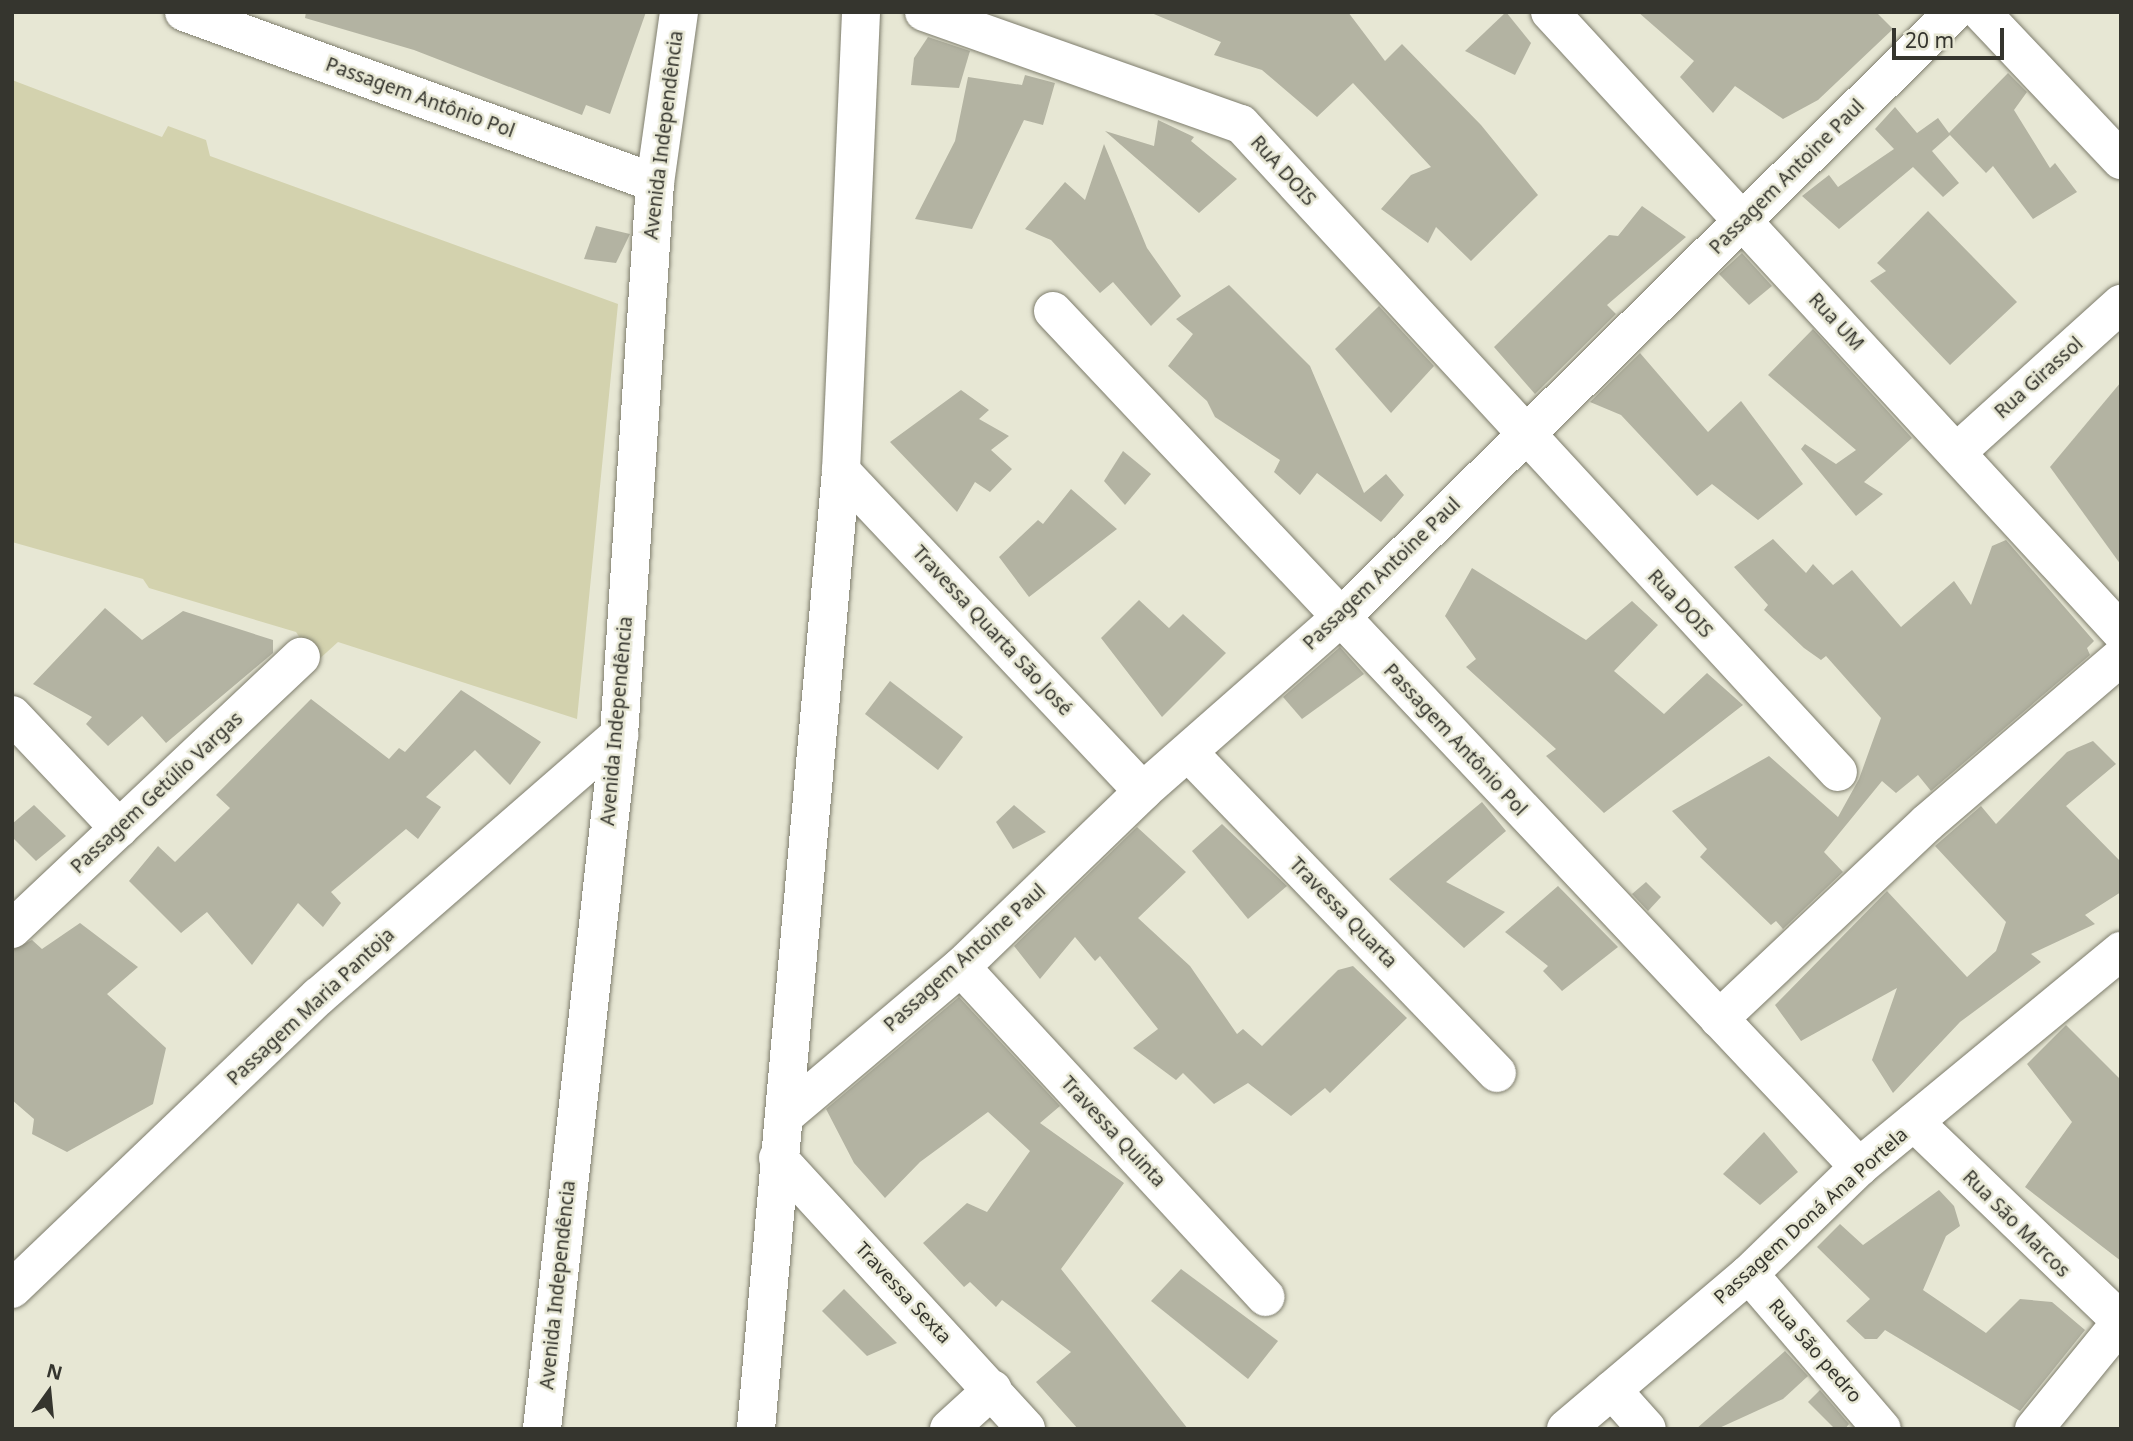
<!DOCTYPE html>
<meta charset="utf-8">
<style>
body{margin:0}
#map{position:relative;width:2133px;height:1441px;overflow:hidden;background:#e7e7d4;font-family:"Noto Sans",sans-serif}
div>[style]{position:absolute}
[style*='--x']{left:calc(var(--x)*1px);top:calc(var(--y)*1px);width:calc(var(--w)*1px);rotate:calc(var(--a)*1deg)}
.green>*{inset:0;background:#d3d2ae}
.building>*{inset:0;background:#b3b3a2}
.roads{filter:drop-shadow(0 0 2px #7e7d6d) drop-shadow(0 0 2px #7e7d6d)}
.minor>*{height:38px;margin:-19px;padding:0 19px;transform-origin:19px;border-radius:19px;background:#fff}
.major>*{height:38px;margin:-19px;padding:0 19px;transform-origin:19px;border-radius:19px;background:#fff}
span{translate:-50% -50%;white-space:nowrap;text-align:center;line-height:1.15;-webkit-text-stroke:5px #e7e7d4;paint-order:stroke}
.street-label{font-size:19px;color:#35352e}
.frame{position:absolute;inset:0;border:14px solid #35352e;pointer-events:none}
.north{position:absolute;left:14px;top:1357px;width:70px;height:70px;-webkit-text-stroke:5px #e7e7d4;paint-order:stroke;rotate:15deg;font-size:19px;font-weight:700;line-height:28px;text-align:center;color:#35352e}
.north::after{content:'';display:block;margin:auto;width:24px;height:32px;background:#35352e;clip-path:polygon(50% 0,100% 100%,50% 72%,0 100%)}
.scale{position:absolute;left:1892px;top:28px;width:112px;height:32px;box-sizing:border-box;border:4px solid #35352e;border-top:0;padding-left:9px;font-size:21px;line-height:24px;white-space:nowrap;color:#35352e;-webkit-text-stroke:5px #e7e7d4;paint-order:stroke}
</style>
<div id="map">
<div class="green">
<div style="clip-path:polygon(12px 80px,162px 137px,168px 126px,206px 140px,210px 156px,618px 304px,577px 719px,338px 642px,316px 662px,296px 632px,149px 588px,143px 579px,12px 542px)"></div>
</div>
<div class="building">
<div style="clip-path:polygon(306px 12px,646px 12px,610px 114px,586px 105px,582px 115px,414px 50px,305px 18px)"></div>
<div style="clip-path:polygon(1149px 12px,1348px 12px,1385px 61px,1402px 44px,1481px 125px,1538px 195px,1471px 261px,1436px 227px,1428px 243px,1381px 209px,1411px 175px,1431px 167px,1353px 83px,1317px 117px,1262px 70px,1214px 55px,1221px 42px)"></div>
<div style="clip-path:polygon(1506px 12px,1531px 43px,1515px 75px,1465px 51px)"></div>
<div style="clip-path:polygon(1638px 12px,1876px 12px,1893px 29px,1818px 100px,1783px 119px,1735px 86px,1713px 113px,1680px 77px,1694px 61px)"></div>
<div style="clip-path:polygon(928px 37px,970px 51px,959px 88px,911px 85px,914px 58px)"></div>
<div style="clip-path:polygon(2008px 73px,2027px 92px,2014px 110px,2050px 168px,2055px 163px,2077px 192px,2033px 219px,1993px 166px,1986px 173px,1950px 135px,1932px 151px,1959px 183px,1943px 197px,1913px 167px,1839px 229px,1802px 196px,1829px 175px,1838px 187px,1894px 149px,1875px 129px,1895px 107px,1917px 133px,1938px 118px,1949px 133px)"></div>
<div style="clip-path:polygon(1025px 75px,1055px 83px,1043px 125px,1024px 120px,972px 229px,915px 219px,955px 141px,968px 77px,1022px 85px)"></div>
<div style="clip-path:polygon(1158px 120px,1194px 137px,1191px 141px,1237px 179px,1199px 213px,1105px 131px,1154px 146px)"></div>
<div style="clip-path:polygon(1104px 144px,1147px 248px,1181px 296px,1151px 326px,1113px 282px,1100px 293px,1051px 240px,1025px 229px,1065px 182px,1085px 200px)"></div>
<div style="clip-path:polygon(1642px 206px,1686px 237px,1607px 305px,1616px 314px,1535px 394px,1494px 347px,1609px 235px,1618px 236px)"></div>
<div style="clip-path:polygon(1928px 211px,2017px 302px,1950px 365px,1870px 281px,1886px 271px,1877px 263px)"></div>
<div style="clip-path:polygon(596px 226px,630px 234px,616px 263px,584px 259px)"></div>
<div style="clip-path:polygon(1742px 253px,1772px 286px,1749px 305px,1719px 274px)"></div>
<div style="clip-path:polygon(1229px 285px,1310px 366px,1364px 493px,1386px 474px,1404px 495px,1381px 522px,1317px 473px,1300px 495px,1274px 472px,1280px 460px,1215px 417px,1207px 401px,1168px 366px,1193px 334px,1176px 319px)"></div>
<div style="clip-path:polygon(1379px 306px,1434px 366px,1391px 413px,1335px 349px)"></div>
<div style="clip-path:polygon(1813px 329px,1912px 438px,1864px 482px,1883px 494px,1856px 516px,1801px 449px,1805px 444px,1836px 464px,1856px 450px,1768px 375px)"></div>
<div style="clip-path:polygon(1640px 353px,1708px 432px,1741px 401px,1803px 484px,1758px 520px,1712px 484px,1697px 496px,1621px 415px,1590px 402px)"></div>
<div style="clip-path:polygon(2121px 382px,2121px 565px,2050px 467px)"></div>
<div style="clip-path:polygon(961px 390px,989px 410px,979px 419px,1009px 436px,991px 450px,1012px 469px,990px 492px,975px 482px,957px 512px,890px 442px)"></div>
<div style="clip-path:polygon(1123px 451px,1151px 474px,1125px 505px,1104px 481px)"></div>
<div style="clip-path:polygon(1071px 489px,1117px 529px,1029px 597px,999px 557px,1038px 520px,1043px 524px)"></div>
<div style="clip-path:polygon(1773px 539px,1806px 573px,1813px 564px,1833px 585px,1852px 570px,1901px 627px,1954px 581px,1971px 605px,1992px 546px,2006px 540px,2094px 641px,2087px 648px,2090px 655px,1931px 791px,1918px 775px,1896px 793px,1882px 781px,1824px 852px,1843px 872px,1783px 929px,1776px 921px,1771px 925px,1700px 857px,1707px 849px,1672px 811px,1769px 756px,1838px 817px,1859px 779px,1881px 718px,1826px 656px,1821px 660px,1804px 648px,1764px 610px,1768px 605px,1734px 567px)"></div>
<div style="clip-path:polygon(1472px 568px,1586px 640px,1632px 601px,1658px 625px,1614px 671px,1664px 714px,1707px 673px,1743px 705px,1604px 813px,1546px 756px,1556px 749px,1466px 667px,1476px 659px,1445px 616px)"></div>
<div style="clip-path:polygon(1139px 600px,1169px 628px,1183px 614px,1226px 653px,1162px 717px,1101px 638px)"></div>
<div style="clip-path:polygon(105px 608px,142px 640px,183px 611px,273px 640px,273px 653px,166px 743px,142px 716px,108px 746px,86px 724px,92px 717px,33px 684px)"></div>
<div style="clip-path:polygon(1340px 647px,1364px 674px,1302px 719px,1283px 697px)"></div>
<div style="clip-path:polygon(890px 681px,963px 737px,938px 770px,865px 714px)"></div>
<div style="clip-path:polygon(461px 690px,541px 742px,510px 785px,475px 750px,426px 797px,441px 807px,418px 839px,406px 829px,331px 892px,341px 903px,323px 927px,298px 903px,252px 965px,207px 912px,181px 933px,129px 881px,158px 846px,175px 862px,230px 808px,216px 795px,311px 699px,389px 759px,399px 748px,405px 752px)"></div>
<div style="clip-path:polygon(2093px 741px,2116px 764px,2066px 806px,2121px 862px,2121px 892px,2085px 915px,2095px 924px,2031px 954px,2041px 962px,1960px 1022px,1893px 1093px,1872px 1060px,1897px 988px,1801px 1041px,1775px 1005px,1887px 891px,1967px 977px,1996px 951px,2006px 922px,1935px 846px,1981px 806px,1996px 824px,2067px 752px)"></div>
<div style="clip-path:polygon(1482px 802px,1506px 831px,1446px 882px,1505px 912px,1464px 948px,1389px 879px)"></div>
<div style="clip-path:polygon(34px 805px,66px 836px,36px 861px,12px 837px,12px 824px)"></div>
<div style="clip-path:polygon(1014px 805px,1046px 832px,1013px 849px,996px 822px)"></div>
<div style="clip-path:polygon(1222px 824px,1287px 886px,1248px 919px,1192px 851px)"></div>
<div style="clip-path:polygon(1137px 827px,1186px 872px,1138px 918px,1190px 966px,1237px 1034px,1243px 1029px,1262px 1046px,1338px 970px,1353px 966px,1407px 1018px,1330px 1093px,1325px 1088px,1291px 1116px,1248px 1083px,1214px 1104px,1183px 1073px,1176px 1080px,1133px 1048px,1158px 1029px,1100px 956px,1095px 961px,1075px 937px,1040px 979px,1014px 946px)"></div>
<div style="clip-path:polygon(1646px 882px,1661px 897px,1648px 911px,1632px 894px)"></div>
<div style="clip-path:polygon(1558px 886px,1618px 947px,1562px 991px,1543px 971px,1548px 966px,1505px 932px)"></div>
<div style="clip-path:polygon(80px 923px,138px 967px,107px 994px,166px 1048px,153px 1104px,67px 1152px,32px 1134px,34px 1119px,12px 1100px,12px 950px,32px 940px,42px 949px)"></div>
<div style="clip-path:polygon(959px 997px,1060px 1106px,1040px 1123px,1124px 1183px,1061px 1269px,1188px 1429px,1078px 1429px,1036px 1382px,1071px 1352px,1002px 1300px,996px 1307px,970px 1282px,964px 1287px,923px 1243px,967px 1203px,987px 1212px,1030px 1151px,988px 1112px,920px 1162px,885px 1198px,854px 1163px,826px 1109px)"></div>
<div style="clip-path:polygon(2066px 1025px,2121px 1080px,2121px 1261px,2025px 1187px,2072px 1122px,2027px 1064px)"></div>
<div style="clip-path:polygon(1764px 1132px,1798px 1172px,1760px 1205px,1723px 1174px)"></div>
<div style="clip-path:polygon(1939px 1190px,1954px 1206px,1960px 1226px,1946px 1236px,1923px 1290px,1986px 1333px,2020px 1299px,2052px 1302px,2085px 1330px,2020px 1411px,1885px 1330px,1877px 1339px,1865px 1339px,1846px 1321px,1870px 1299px,1817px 1247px,1840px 1224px,1863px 1245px)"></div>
<div style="clip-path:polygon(1181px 1269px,1278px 1341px,1248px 1379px,1151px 1301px)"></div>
<div style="clip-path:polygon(844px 1289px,897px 1343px,867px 1356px,822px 1311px)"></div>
<div style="clip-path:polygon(1785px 1351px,1808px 1376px,1783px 1399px,1717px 1429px,1696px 1429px)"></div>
<div style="clip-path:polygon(1820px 1390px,1849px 1424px,1845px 1429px,1835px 1429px,1808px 1402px)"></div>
</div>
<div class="roads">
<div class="minor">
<div style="--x:184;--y:12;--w:501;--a:19.95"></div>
<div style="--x:924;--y:12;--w:336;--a:19.5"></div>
<div style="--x:1241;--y:124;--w:881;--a:47.35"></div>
<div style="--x:1550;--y:12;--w:843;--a:47.36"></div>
<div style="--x:1981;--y:12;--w:204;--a:46.6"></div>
<div style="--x:1053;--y:311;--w:1176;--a:46.72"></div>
<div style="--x:1957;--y:452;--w:221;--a:-42.1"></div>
<div style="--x:841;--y:471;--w:440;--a:46.7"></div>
<div style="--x:12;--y:715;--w:156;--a:46.6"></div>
<div style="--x:1189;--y:753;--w:444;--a:46.1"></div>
<div style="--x:12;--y:929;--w:397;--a:-43.3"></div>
<div style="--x:961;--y:967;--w:449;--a:47.3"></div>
<div style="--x:1719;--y:1019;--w:286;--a:-43.3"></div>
<div style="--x:1927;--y:823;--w:255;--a:-40.6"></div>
<div style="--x:788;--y:1113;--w:226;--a:-40.2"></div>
<div style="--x:961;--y:967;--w:253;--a:-44"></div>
<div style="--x:1143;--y:791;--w:262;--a:-41.3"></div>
<div style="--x:1340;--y:618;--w:863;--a:-44.62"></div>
<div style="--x:1914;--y:1122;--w:287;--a:43.9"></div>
<div style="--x:778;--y:1158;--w:367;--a:47.5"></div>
<div style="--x:1749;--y:1274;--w:204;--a:49.4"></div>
<div style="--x:12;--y:1289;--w:424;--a:-43.7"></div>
<div style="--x:319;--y:996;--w:398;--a:-41"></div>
<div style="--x:1612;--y:1390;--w:52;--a:48.1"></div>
<div style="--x:949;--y:1429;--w:59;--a:-42.3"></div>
<div style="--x:1566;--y:1429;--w:240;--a:-40.3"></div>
<div style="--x:1749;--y:1274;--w:153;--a:-44.2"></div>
<div style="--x:1859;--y:1167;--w:340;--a:-39.5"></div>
<div style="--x:2034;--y:1429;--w:138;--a:-50.9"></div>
</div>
<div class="major">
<div style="--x:542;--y:1429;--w:698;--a:-83.67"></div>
<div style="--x:619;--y:735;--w:553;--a:-86.27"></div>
<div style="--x:655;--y:183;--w:173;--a:-82"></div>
<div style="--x:756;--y:1429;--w:962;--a:-84.93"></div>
<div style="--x:841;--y:471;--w:459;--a:-87.5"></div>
</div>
</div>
<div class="street-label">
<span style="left:420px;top:98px;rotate:20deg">Passagem Antônio Pol</span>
<span style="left:664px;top:135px;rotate:-83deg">Avenida Independência</span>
<span style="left:1283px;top:171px;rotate:48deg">RuA DOIS</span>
<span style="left:1787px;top:177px;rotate:-45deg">Passagem Antoine Paul</span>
<span style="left:1836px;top:322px;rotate:47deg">Rua UM</span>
<span style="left:2039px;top:378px;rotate:-42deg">Rua Girassol</span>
<span style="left:1382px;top:574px;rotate:-44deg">Passagem Antoine Paul</span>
<span style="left:1680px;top:604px;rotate:47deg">Rua DOIS</span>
<span style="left:992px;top:631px;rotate:47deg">Travessa Quarta São José</span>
<span style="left:617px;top:721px;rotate:-85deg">Avenida Independência</span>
<span style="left:1455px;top:740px;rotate:47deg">Passagem Antônio Pol</span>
<span style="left:157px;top:793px;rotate:-43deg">Passagem Getúlio Vargas</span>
<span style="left:1343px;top:913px;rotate:46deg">Travessa Quarta</span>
<span style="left:965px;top:958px;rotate:-42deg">Passagem Antoine Paul</span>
<span style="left:311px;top:1007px;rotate:-43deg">Passagem Maria Pantoja</span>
<span style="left:1113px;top:1132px;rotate:47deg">Travessa Quinta</span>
<span style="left:1811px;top:1216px;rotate:-42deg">Passagem Doná Ana Portela</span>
<span style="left:2016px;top:1224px;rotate:45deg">Rua São Marcos</span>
<span style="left:558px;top:1285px;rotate:-84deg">Avenida Independência</span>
<span style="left:903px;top:1293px;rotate:47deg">Travessa Sexta</span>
<span style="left:1815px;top:1351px;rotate:49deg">Rua São pedro</span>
</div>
<div class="frame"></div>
<div class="north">N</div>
<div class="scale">20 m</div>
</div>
